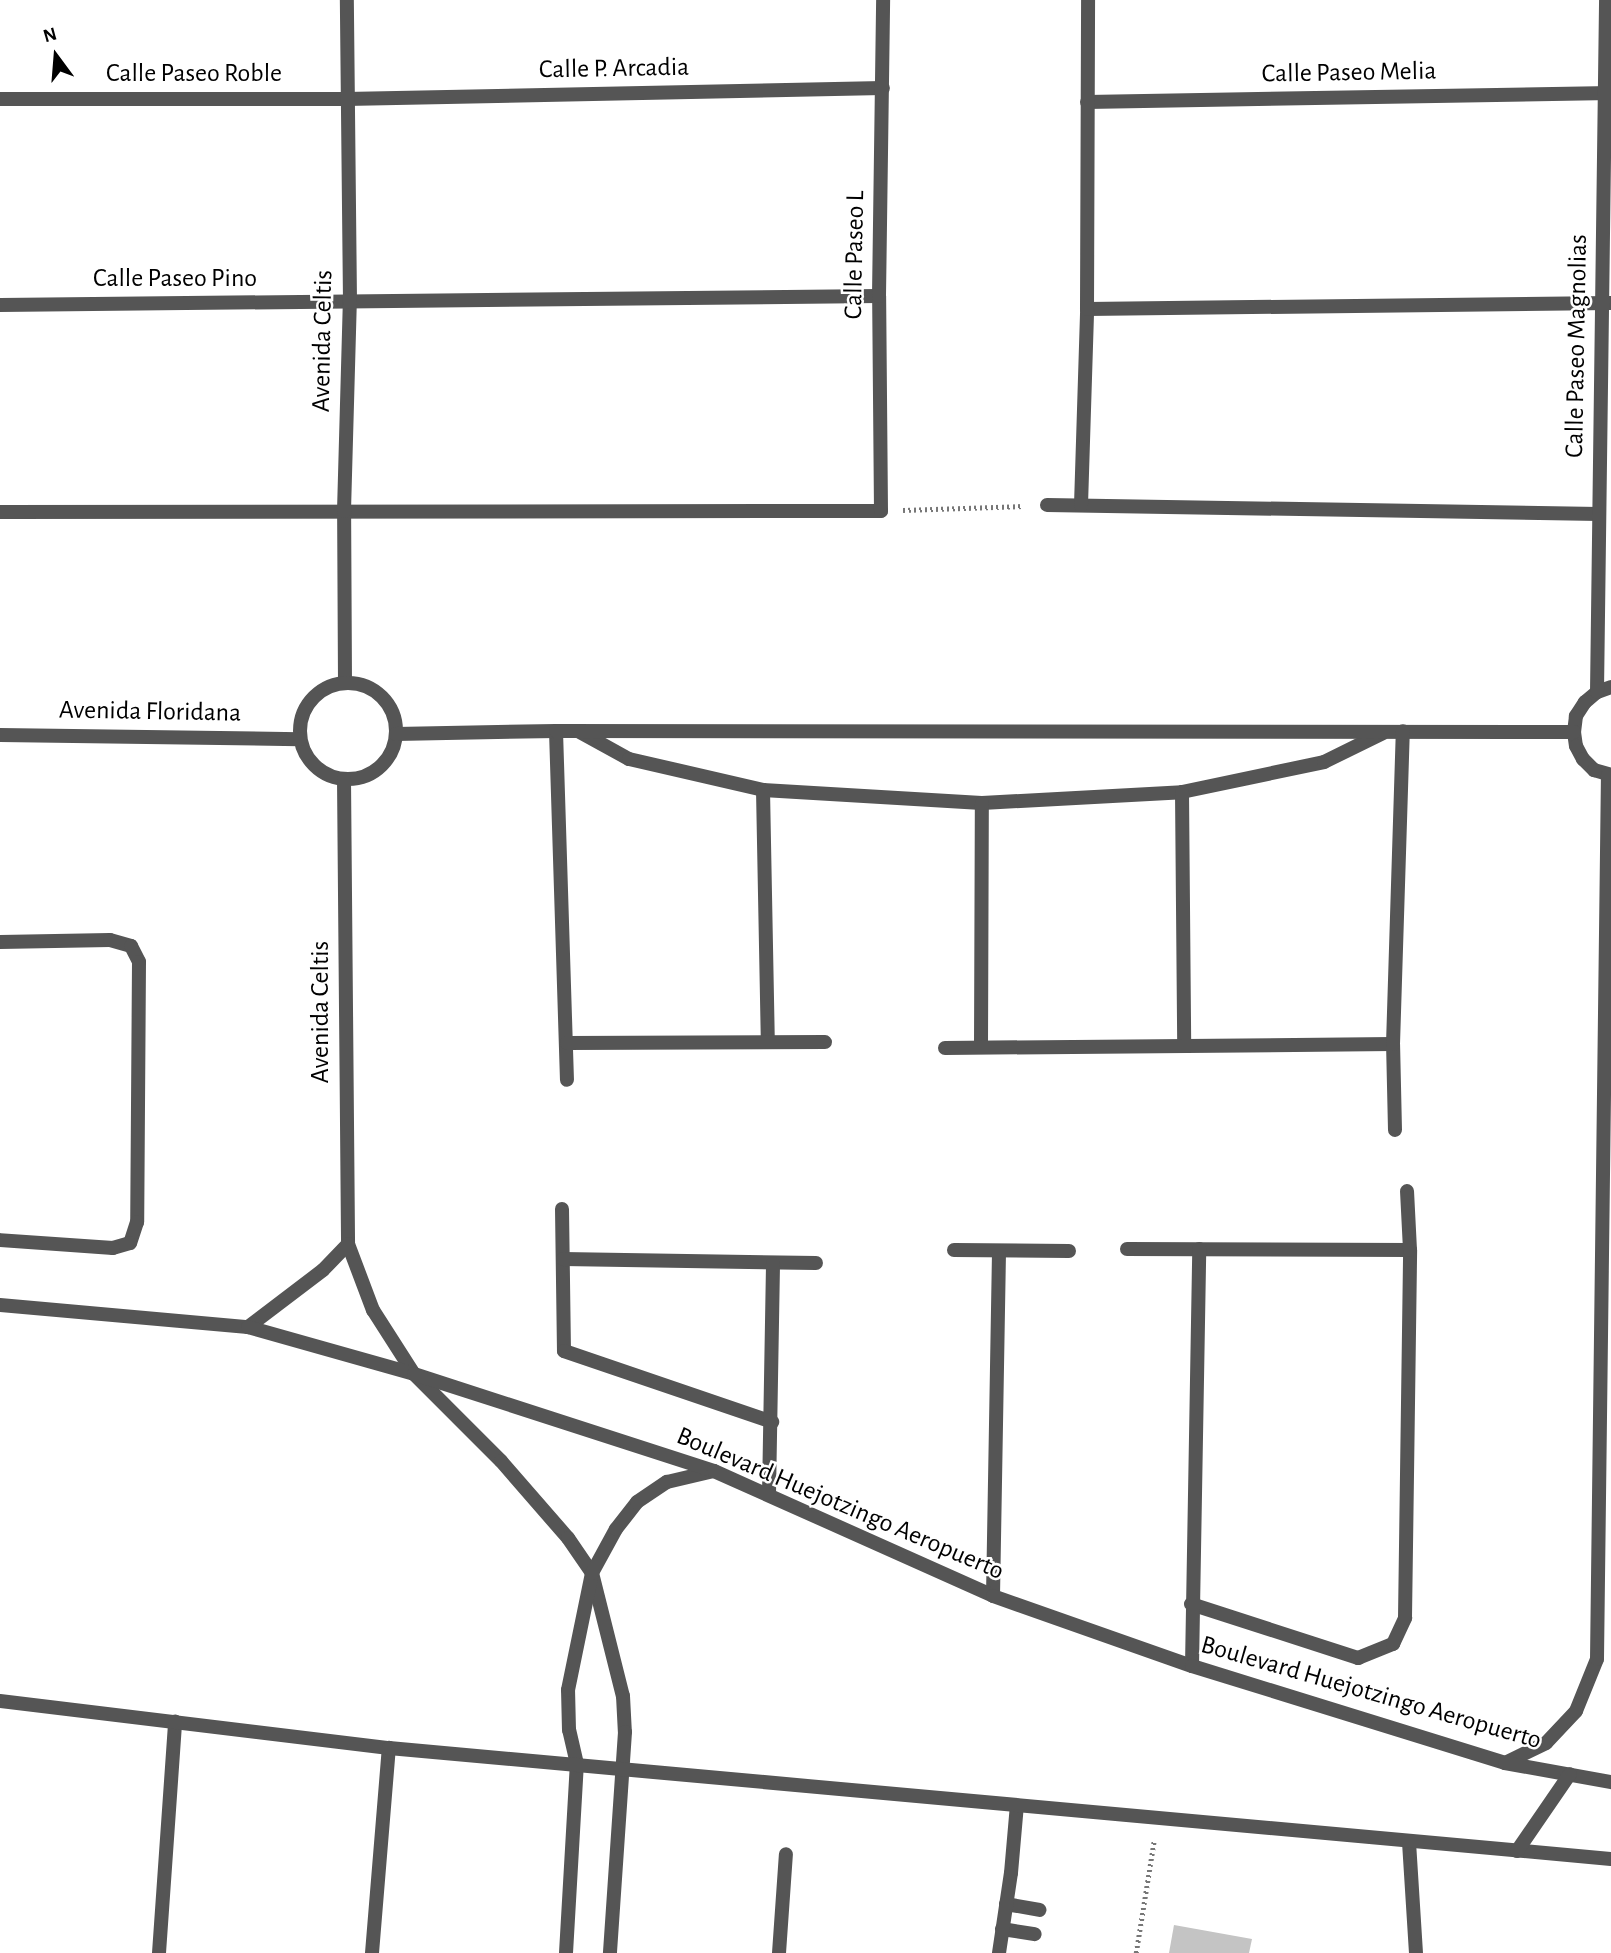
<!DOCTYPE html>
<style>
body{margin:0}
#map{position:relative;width:1611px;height:1953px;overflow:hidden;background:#fff;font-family:"Alegreya Sans",sans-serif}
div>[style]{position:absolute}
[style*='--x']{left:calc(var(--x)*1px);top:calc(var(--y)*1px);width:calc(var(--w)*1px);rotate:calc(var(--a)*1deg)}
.building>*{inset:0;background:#c4c4c4}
.path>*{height:4.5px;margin-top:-2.25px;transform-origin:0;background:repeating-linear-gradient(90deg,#777 0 2px,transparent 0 5.5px)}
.service>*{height:14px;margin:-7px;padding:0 7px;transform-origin:7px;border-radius:7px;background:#555}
.minor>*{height:14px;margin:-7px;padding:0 7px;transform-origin:7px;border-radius:7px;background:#555}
.minor>.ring{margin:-7px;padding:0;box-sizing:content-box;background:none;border:14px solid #555;border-radius:50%}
.tertiary>*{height:14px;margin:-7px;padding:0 7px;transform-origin:7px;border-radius:7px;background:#555}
span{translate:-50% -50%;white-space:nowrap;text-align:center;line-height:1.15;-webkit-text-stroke:5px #fff;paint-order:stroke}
.street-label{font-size:26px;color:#000}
.north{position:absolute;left:21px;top:21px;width:70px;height:70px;-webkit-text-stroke:5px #fff;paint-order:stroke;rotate:344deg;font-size:19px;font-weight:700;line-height:28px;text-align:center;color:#000}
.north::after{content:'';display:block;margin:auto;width:24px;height:32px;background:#000;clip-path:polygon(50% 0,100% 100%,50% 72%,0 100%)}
</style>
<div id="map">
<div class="building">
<div style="clip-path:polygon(1174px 1925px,1252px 1939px,1249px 1953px,1169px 1953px)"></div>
</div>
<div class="path">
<div style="--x:903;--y:510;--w:121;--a:-1.9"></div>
<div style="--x:1136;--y:1953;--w:113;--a:-80.9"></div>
</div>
<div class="service">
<div style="--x:1409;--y:1842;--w:111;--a:86.4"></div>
<div style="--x:1006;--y:1904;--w:34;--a:10"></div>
<div style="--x:1002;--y:1929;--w:33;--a:9"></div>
<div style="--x:999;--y:1953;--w:81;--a:-81.5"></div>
<div style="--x:1011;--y:1873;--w:68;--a:-85"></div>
</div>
<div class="minor">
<div style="--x:0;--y:99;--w:346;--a:0"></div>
<div style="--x:346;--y:99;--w:537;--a:-1.17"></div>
<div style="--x:1087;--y:102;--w:524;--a:-0.98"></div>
<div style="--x:0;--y:305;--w:879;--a:-0.59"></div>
<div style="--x:1087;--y:309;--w:523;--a:-0.66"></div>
<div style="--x:1047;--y:505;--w:552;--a:0.93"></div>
<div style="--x:1081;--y:505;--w:196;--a:-88.2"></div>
<div style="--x:1087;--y:309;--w:309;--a:-89.8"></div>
<div style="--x:0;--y:512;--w:881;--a:-0.07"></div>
<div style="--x:881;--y:511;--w:215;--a:-90.5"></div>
<div style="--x:879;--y:296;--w:296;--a:-89.2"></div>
<div style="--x:345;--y:682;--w:171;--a:-90.3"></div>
<div style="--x:344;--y:511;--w:209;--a:-88.4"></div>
<div style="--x:350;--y:302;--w:302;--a:-90.6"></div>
<div class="ring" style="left:300px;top:683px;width:82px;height:82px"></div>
<div style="--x:1611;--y:687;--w:15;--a:160"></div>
<div style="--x:1597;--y:692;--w:16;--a:140"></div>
<div style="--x:1585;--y:702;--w:17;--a:123"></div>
<div style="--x:1576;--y:716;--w:16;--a:97"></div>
<div style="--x:1574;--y:732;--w:14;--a:82"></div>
<div style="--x:1576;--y:746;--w:15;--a:62"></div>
<div style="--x:1583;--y:759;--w:16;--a:45"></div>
<div style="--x:1594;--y:770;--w:18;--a:16"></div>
<div style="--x:1597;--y:692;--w:692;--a:-89.25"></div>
<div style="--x:556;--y:731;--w:349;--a:88.2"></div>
<div style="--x:580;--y:732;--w:56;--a:28.9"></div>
<div style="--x:629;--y:759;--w:138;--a:13"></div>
<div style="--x:763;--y:790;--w:219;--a:3.4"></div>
<div style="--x:982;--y:803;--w:200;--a:-3.1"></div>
<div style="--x:1182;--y:792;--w:145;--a:-11.9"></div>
<div style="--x:1324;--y:762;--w:66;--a:-26.2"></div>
<div style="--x:396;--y:734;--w:160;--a:-1.1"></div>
<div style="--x:556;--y:731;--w:1018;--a:0.06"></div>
<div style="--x:0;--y:735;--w:300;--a:0.8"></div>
<div style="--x:344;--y:779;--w:465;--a:89.5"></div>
<div style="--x:348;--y:1244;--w:71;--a:69.3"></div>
<div style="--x:373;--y:1310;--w:76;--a:57.4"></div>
<div style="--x:414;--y:1374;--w:123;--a:45"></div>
<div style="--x:501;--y:1461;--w:102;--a:49"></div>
<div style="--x:568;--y:1538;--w:42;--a:55.6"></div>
<div style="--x:592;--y:1573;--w:127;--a:75.9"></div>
<div style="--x:623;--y:1696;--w:36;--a:87"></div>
<div style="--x:625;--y:1732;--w:222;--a:93.9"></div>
<div style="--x:763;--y:790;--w:252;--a:88.9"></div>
<div style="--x:1182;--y:792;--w:253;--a:89.5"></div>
<div style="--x:0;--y:942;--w:110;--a:-1"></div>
<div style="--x:110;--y:940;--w:22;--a:16"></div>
<div style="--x:131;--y:946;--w:18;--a:63"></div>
<div style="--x:139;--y:962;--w:260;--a:90.4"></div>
<div style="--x:137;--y:1222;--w:22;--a:108"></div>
<div style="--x:130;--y:1243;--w:18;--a:164"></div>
<div style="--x:113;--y:1248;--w:113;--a:-176"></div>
<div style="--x:567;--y:1043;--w:258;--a:-0.2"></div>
<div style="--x:981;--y:1046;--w:243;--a:-89.8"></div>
<div style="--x:945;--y:1048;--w:448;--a:-0.5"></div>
<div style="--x:1395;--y:1130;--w:86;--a:-91.3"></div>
<div style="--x:1393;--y:1044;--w:313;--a:-88.2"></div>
<div style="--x:562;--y:1209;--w:142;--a:89.2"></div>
<div style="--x:564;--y:1351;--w:220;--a:18.8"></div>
<div style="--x:1127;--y:1249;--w:283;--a:0.2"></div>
<div style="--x:954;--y:1250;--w:115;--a:0.5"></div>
<div style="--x:563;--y:1259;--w:253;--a:0.9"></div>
<div style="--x:248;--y:1327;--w:94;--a:-37.2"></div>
<div style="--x:323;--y:1270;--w:36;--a:-46"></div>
<div style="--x:769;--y:1494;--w:230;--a:-89"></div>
<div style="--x:993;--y:1596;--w:345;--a:-89"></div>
<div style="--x:1191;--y:1604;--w:176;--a:17.9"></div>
<div style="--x:1358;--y:1658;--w:38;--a:-22"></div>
<div style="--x:1393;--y:1644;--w:29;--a:-65"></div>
<div style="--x:1405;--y:1618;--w:368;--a:-89.2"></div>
<div style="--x:1410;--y:1250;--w:59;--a:-92.9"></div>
<div style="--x:1192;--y:1666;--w:417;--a:-89"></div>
<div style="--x:1505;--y:1763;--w:46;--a:-26"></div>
<div style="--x:1546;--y:1743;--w:44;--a:-46.8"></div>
<div style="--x:1576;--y:1711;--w:56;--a:-68"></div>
<div style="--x:1597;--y:1659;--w:884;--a:-89.29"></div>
<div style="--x:159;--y:1953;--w:232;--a:-86"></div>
<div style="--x:372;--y:1953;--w:206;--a:-85.3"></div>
<div style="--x:566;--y:1953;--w:189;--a:-86.7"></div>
<div style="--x:577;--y:1764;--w:35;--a:-103"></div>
<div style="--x:569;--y:1730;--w:40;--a:-91.4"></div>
<div style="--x:568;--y:1690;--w:119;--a:-78.4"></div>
<div style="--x:592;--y:1573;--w:50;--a:-61.4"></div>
<div style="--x:616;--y:1529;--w:34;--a:-52"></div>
<div style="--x:637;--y:1502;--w:36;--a:-34"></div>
<div style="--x:667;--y:1482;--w:48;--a:-13.2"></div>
<div style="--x:779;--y:1953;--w:99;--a:-86"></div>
</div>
<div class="tertiary">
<div style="--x:0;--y:1305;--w:249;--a:5.1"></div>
<div style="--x:248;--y:1327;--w:173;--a:15.8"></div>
<div style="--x:414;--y:1374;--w:315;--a:17.9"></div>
<div style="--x:714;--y:1471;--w:306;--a:24.1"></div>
<div style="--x:993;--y:1596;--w:211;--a:19.4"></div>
<div style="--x:1192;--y:1666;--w:328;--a:17.2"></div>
<div style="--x:1505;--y:1763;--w:108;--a:10.2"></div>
<div style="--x:0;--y:1701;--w:392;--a:6.9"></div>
<div style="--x:389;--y:1748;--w:1227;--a:5.19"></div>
<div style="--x:1517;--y:1851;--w:93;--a:-55.5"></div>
</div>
<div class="street-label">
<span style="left:614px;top:69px;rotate:-1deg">Calle P. Arcadia</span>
<span style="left:1349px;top:73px;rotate:-1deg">Calle Paseo Melia</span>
<span style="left:194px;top:74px">Calle Paseo Roble</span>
<span style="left:855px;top:255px;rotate:-89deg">Calle Paseo L</span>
<span style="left:175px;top:279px">Calle Paseo Pino</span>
<span style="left:323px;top:341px;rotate:-89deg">Avenida Celtis</span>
<span style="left:1577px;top:346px;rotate:-89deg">Calle Paseo Magnolias</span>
<span style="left:150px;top:712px;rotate:1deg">Avenida Floridana</span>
<span style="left:321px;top:1012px;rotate:-90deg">Avenida Celtis</span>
<span style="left:840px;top:1504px;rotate:23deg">Boulevard Huejotzingo Aeropuerto</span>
<span style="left:1371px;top:1693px;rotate:16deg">Boulevard Huejotzingo Aeropuerto</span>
</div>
<div class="north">N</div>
</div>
